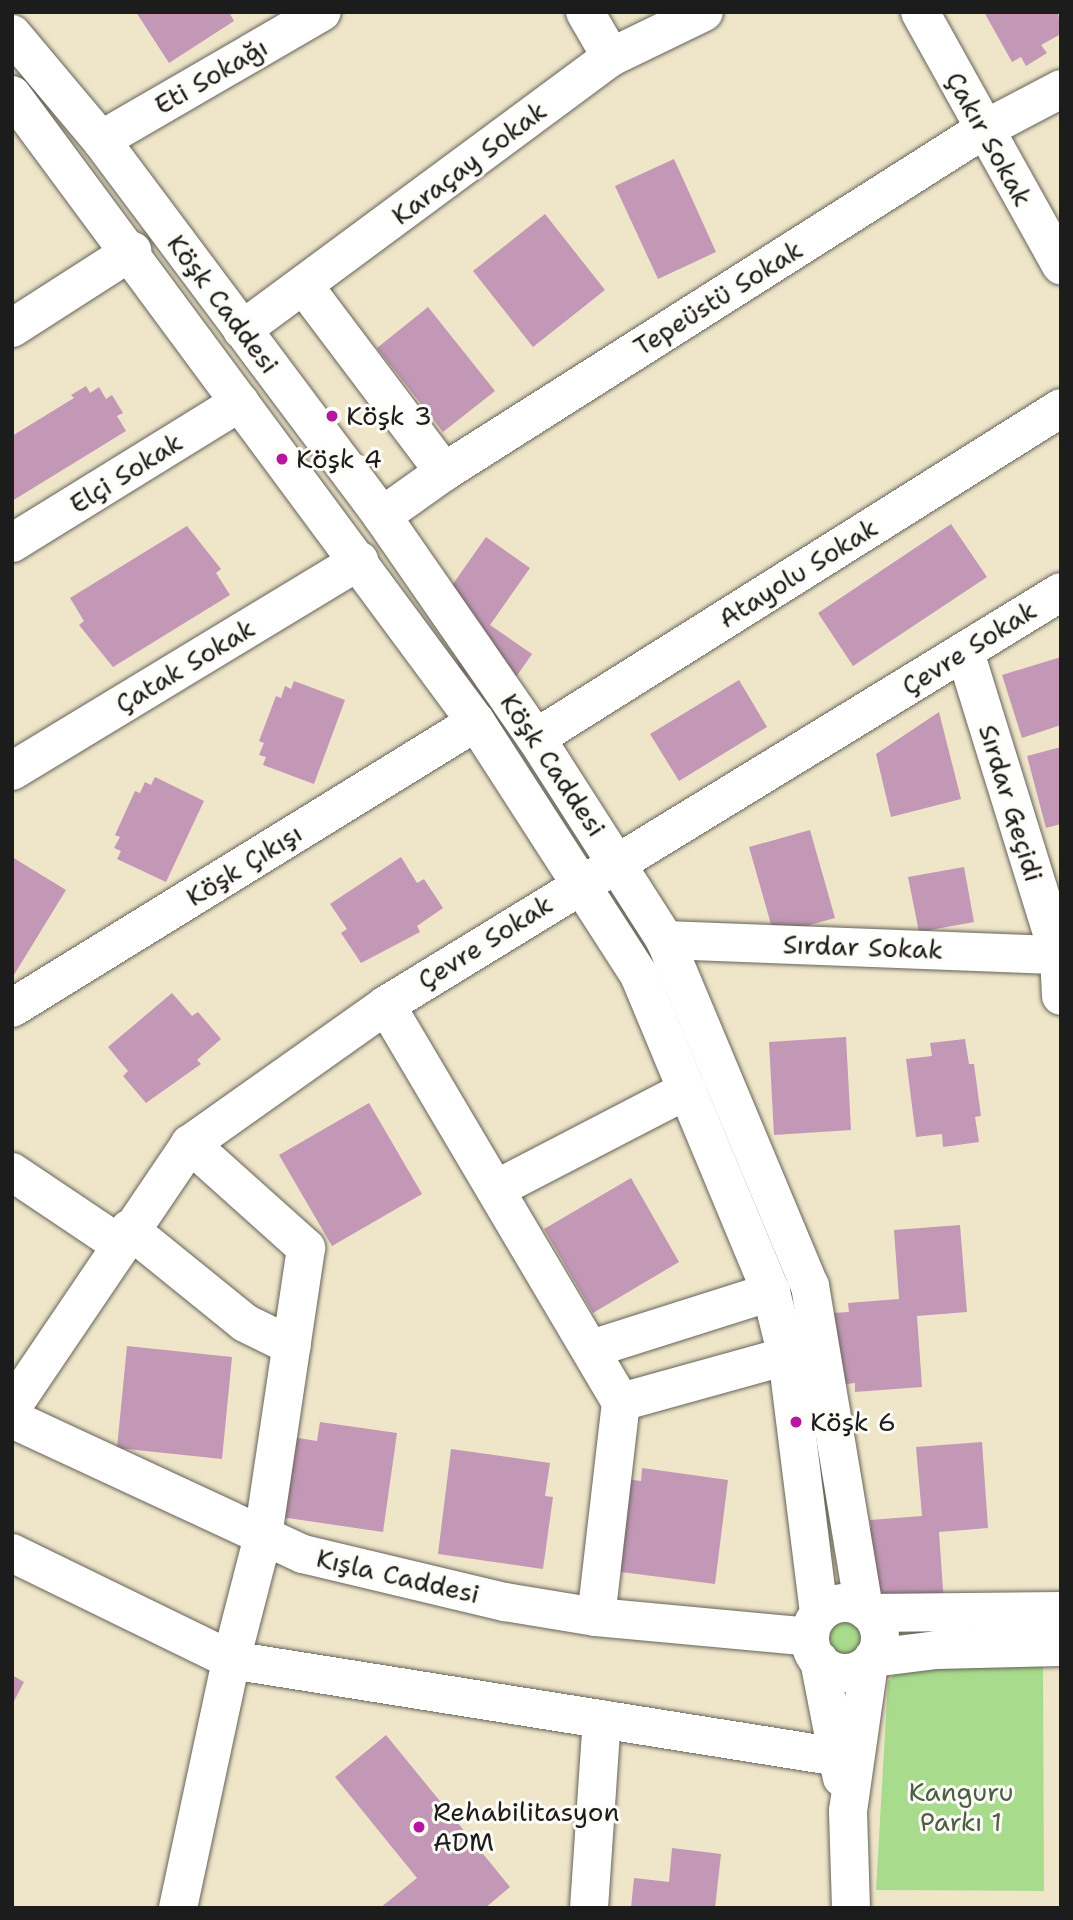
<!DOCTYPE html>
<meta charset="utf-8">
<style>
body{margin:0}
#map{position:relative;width:1073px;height:1920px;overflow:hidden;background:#efe6ca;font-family:"Shantell Sans",sans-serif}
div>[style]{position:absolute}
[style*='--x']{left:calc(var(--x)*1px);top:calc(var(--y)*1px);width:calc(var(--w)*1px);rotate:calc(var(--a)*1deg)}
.green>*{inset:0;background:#a8dc8c}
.round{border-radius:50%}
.building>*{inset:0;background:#c397b6}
.roads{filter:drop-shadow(0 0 2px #666359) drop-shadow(0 0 2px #666359)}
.minor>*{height:38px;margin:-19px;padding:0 19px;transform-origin:19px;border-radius:19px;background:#fff}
.minor>.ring{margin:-19px;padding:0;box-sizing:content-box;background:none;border:38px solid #fff;border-radius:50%}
.dots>*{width:19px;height:19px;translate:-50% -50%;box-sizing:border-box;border:4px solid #fdfcf7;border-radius:50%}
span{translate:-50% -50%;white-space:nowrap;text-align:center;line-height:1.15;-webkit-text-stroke:6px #fdfcf7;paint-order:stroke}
.street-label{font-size:26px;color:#1c1c1c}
.poi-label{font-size:26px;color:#1c1c1c}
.left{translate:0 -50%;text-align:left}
.park-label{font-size:26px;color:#4d5f43}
.frame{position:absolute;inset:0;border:14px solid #1c1c1c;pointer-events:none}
</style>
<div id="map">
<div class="green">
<div class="round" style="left:828px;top:1621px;width:34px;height:34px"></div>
<div style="clip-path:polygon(1043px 1662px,1044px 1891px,876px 1890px,888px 1681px,902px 1667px)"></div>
</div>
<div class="building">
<div style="clip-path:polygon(136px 12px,229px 12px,234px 21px,169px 63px)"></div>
<div style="clip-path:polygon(984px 12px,1058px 12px,1061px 34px,1041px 45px,1047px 53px,1026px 66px,1021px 57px,1012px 62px)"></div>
<div style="clip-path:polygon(674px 159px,716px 252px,658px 279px,615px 186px)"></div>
<div style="clip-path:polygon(545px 214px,605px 290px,533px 347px,473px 271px)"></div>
<div style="clip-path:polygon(428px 307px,495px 391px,443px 432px,377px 348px)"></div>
<div style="clip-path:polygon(86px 386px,90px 393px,99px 387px,106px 399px,112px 395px,123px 413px,117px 416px,126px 431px,12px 501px,12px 436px,74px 398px,71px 395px)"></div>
<div style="clip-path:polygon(951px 524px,987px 577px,853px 666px,818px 613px)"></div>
<div style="clip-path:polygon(187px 526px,221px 569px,216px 573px,230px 595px,113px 667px,79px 625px,84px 621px,70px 598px)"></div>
<div style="clip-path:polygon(486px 537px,530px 568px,490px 625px,532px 654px,501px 699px,459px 670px,446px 594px)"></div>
<div style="clip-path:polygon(1061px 657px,1061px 725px,1022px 738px,1002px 675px)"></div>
<div style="clip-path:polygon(739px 680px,767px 727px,679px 781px,650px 734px)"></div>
<div style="clip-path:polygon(294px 681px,345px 700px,314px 784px,263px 765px,266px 757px,259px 755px,264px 743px,259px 741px,276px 696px,281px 698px,285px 686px,291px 689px)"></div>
<div style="clip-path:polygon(939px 712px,961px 799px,891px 817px,876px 754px)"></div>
<div style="clip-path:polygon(1061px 747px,1061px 824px,1046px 828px,1027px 756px)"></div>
<div style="clip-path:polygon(155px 777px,204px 801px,166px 882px,117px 859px,121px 851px,114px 848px,120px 837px,115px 835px,135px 791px,140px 793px,145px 782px,151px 785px)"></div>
<div style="clip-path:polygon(810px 830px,835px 918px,774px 935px,749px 847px)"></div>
<div style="clip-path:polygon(12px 857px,66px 890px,12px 978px)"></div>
<div style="clip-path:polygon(401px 857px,417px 883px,424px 879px,443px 908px,417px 926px,420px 932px,361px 963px,341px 933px,347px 929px,330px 904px)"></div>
<div style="clip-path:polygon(964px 867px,974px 922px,919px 932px,908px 877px)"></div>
<div style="clip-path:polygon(172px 993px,192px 1016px,198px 1012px,221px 1039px,197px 1060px,201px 1064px,146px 1103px,123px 1076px,128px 1071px,108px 1047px)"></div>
<div style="clip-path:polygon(846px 1037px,851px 1130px,774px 1135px,769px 1042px)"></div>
<div style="clip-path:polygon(965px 1039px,969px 1064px,974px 1064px,981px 1116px,975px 1117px,979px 1142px,943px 1147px,942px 1134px,916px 1137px,906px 1059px,932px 1056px,930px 1043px)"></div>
<div style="clip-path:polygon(369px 1103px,422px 1194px,332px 1246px,279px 1155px)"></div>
<div style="clip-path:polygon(631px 1178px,679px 1262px,593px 1313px,544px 1229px)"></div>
<div style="clip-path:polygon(960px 1225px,967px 1312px,917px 1316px,922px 1387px,855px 1392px,855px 1383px,839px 1385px,833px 1313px,849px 1312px,848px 1303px,899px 1299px,894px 1230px)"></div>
<div style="clip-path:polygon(127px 1346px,232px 1357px,222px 1459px,117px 1448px)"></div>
<div style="clip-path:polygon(320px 1422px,397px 1433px,383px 1532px,281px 1517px,292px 1437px,317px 1441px)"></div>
<div style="clip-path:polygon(982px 1442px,988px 1528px,939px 1532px,944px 1604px,876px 1600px,855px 1529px,871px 1528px,870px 1520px,922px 1516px,916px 1447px)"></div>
<div style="clip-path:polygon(451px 1449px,550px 1463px,545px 1496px,553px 1497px,543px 1569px,438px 1554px)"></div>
<div style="clip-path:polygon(642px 1468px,728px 1480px,715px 1584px,613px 1571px,626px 1479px,641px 1481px)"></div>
<div style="clip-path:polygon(12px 1675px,24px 1682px,12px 1705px)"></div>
<div style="clip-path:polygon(386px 1735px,510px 1887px,485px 1908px,380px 1908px,417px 1878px,335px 1777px)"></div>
<div style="clip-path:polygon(672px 1848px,721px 1854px,715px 1908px,631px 1908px,634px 1878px,669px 1882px)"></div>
</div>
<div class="roads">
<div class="minor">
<div style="--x:585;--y:12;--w:52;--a:60"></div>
<div style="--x:920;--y:12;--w:290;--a:60.9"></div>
<div style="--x:12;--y:34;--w:138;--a:50"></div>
<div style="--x:101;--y:140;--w:469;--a:53.2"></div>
<div style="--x:382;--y:516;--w:270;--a:55.3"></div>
<div style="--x:536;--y:738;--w:240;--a:57.4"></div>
<div style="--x:665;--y:940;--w:375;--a:67.3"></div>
<div style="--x:810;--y:1286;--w:327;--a:80.5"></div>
<div style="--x:12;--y:95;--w:780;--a:53.5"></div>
<div style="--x:476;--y:722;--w:301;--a:57.2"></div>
<div style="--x:639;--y:975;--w:343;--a:67.4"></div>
<div style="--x:771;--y:1292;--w:66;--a:76"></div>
<div style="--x:787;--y:1356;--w:260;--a:82.9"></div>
<div style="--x:101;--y:140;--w:255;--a:-30.1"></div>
<div style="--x:304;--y:286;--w:233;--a:53"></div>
<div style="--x:12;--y:328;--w:143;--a:-32.7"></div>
<div style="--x:242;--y:330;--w:459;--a:-36.5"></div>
<div style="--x:611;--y:57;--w:103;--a:-25.8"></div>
<div style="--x:382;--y:516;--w:76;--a:-35.4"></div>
<div style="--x:444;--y:472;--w:638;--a:-32.4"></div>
<div style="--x:983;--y:130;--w:88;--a:-27.7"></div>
<div style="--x:12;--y:543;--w:268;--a:-31.7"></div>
<div style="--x:965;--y:652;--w:317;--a:72.8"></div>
<div style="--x:1059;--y:955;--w:41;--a:87.2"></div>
<div style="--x:536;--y:738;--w:620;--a:-32.15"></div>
<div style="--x:12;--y:771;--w:406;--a:-31.2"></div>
<div style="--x:665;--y:940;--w:396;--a:2.2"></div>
<div style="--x:386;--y:1005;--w:461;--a:59.4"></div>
<div style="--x:621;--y:1402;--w:216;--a:96.6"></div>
<div style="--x:12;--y:1008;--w:545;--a:-31.65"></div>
<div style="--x:12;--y:1172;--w:129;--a:33.9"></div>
<div style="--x:496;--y:1189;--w:215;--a:-27.4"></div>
<div style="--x:129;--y:1229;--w:149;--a:39"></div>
<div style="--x:245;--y:1323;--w:52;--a:26.1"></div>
<div style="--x:591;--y:1349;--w:189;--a:-17.6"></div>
<div style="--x:621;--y:1402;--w:172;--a:-15.5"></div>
<div style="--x:12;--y:1407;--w:318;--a:-55.9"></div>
<div style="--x:190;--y:1144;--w:240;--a:-35.3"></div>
<div style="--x:386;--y:1005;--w:791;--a:-31.46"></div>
<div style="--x:12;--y:1419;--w:321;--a:24.9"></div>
<div style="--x:303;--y:1554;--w:208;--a:13.4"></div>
<div style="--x:505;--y:1602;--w:92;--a:9.4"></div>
<div style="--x:596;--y:1617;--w:215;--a:5.3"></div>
<div style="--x:12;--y:1553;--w:244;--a:26"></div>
<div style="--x:231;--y:1660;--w:615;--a:9.08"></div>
<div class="ring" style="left:810px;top:1603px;width:32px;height:32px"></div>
<div style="--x:869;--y:1613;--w:192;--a:-0.6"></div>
<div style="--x:873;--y:1658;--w:64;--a:-7.2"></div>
<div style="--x:936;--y:1650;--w:125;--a:-1.4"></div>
<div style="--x:819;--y:1660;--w:120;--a:79"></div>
<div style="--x:178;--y:1908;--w:254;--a:-77.9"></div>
<div style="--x:231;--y:1660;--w:128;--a:-75.5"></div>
<div style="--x:263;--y:1536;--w:291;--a:-81.5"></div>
<div style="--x:306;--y:1248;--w:156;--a:-138.1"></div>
<div style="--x:589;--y:1908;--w:189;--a:-86.1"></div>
<div style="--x:851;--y:1908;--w:97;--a:-91.8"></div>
<div style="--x:848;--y:1811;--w:149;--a:-81.9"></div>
</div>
</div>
<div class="dots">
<div style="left:332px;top:416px;background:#b5179e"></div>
<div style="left:282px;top:459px;background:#b5179e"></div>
<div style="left:796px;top:1422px;background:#b5179e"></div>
<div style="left:419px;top:1827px;background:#b5179e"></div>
</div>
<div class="street-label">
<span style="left:211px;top:76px;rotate:-30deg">Eti Sokağı</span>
<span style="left:989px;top:139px;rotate:61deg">Çakır Sokak</span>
<span style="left:469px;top:163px;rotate:-37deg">Karaçay Sokak</span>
<span style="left:718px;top:298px;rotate:-32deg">Tepeüstü Sokak</span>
<span style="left:223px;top:304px;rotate:53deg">Köşk Caddesi</span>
<span style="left:126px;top:473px;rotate:-32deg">Elçi Sokak</span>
<span style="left:798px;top:573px;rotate:-32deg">Atayolu Sokak</span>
<span style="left:969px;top:648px;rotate:-32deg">Çevre Sokak</span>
<span style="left:185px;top:666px;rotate:-31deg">Çatak Sokak</span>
<span style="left:553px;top:765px;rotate:56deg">Köşk Caddesi</span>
<span style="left:1011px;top:803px;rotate:73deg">Sırdar Geçidi</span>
<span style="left:244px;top:865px;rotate:-32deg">Köşk Çıkışı</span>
<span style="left:485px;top:942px;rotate:-32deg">Çevre Sokak</span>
<span style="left:863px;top:947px;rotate:2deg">Sırdar Sokak</span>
<span style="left:398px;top:1576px;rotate:13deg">Kışla Caddesi</span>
</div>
<div class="poi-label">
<span class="left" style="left:346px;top:416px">Köşk 3</span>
<span class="left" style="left:296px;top:459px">Köşk 4</span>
<span class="left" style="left:810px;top:1422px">Köşk 6</span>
<span class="left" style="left:433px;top:1827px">Rehabilitasyon<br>ADM</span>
</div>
<div class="park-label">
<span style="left:961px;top:1807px">Kanguru<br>Parkı 1</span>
</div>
<div class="frame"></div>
</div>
